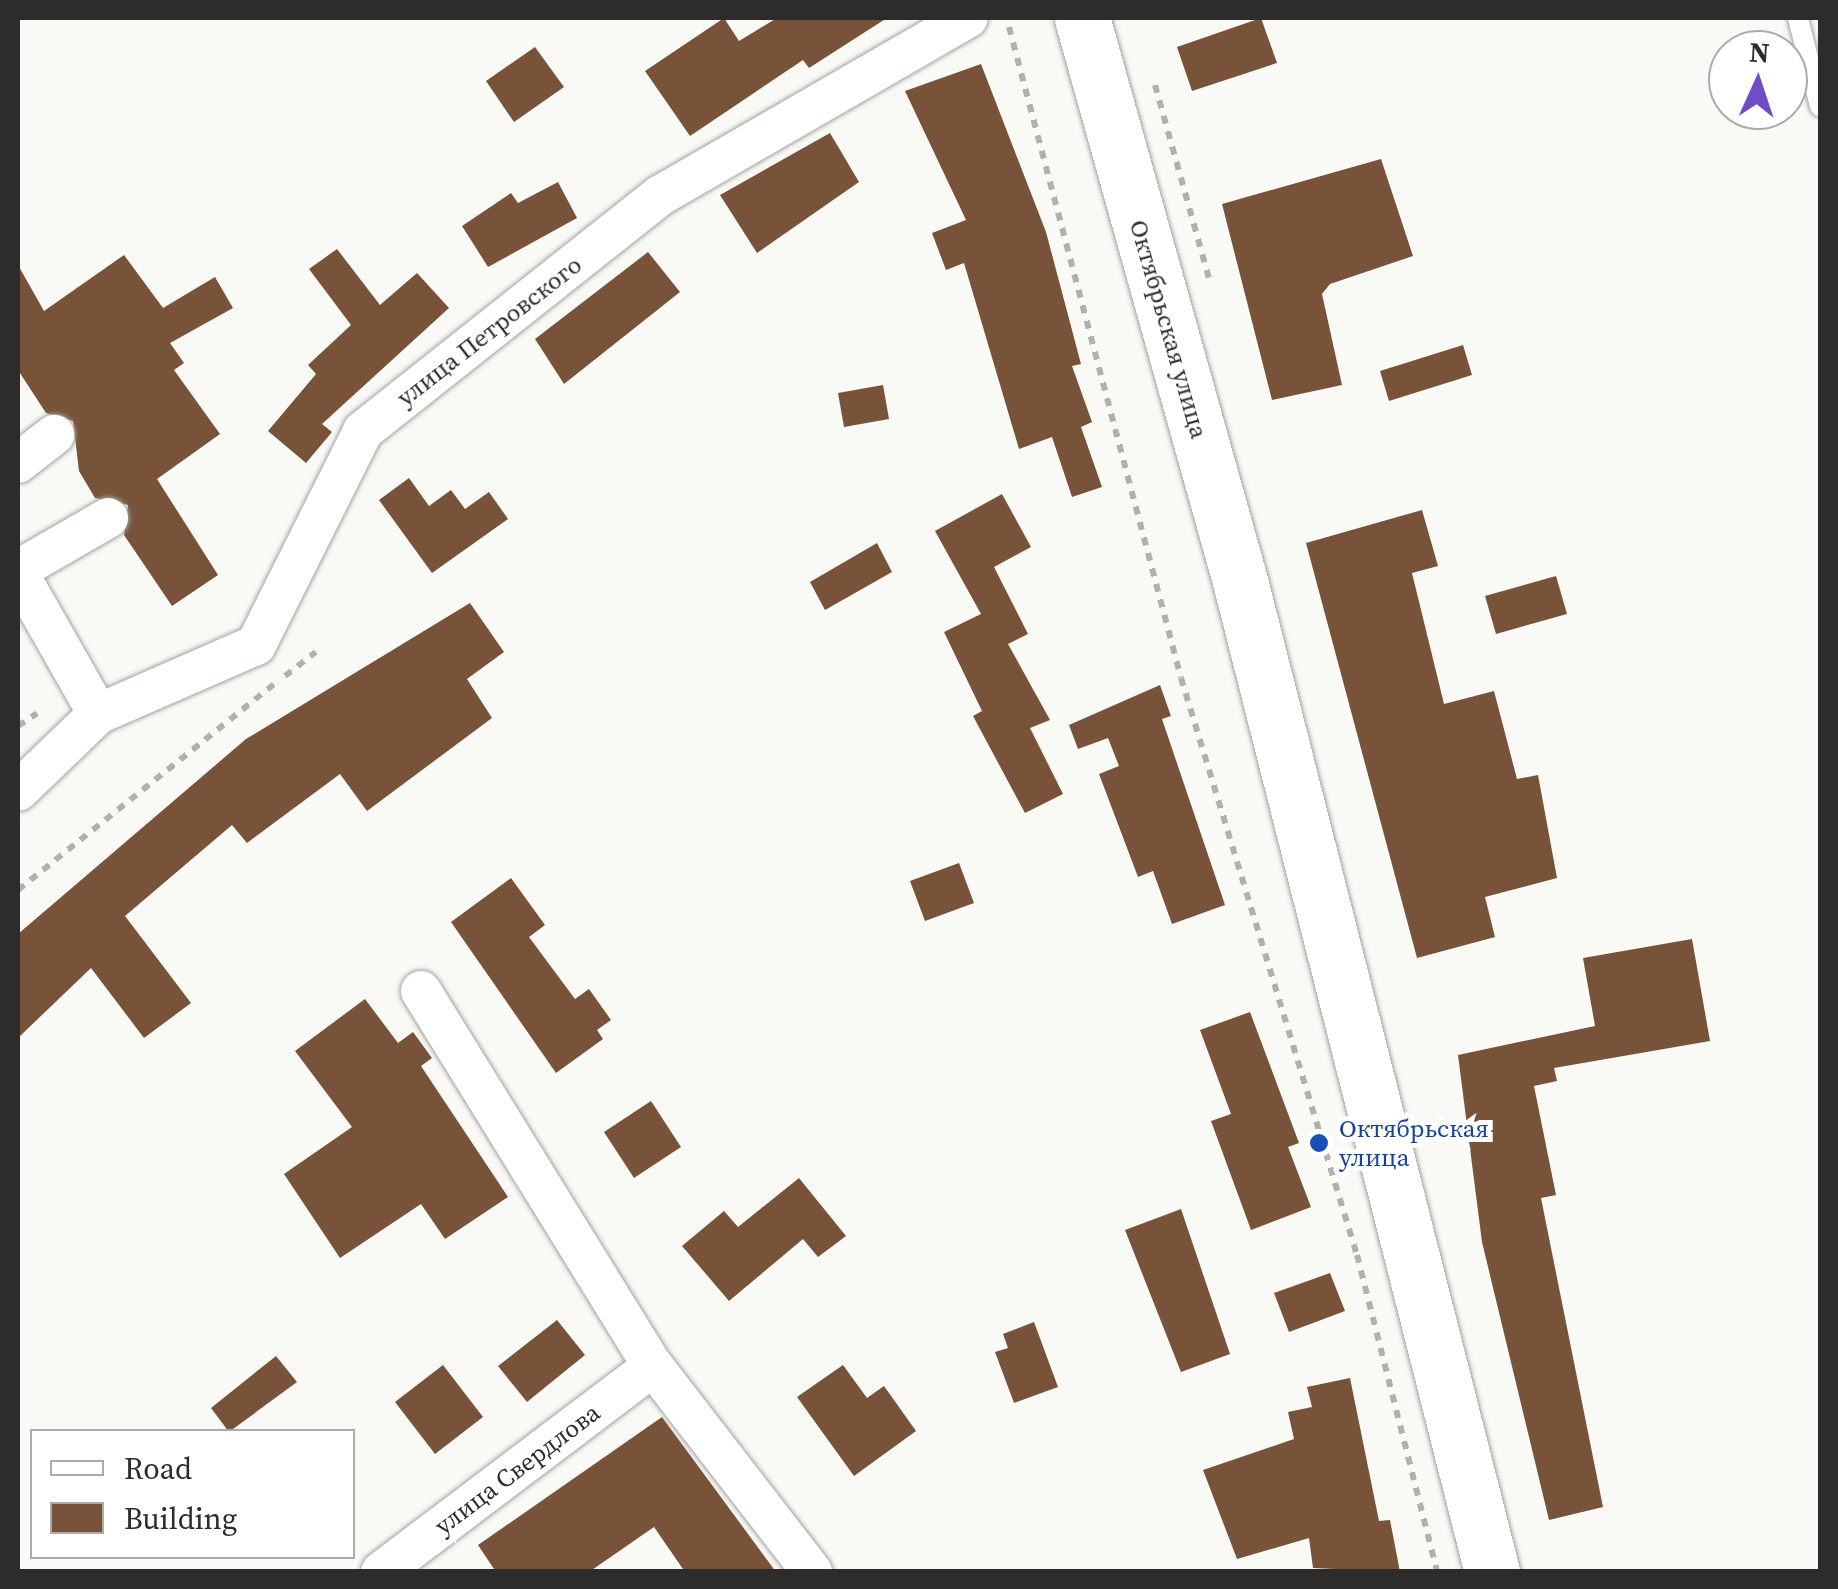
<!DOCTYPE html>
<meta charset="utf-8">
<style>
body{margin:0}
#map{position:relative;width:1838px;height:1589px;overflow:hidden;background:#f9f9f5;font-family:"Source Serif 4",serif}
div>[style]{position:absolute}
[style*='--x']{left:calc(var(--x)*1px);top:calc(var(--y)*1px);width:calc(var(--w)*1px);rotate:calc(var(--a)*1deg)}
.building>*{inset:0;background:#785339}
.path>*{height:6px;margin-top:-3px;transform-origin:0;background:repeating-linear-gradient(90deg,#b0b0ad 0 8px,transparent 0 16px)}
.roads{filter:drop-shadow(0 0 2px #a3a29f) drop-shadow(0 0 2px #a3a29f)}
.service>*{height:20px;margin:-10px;padding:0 10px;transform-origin:10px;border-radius:10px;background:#fff}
.minor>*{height:40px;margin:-20px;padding:0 20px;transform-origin:20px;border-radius:20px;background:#fff}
.primary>*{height:55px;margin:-27.5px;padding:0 27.5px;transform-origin:27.5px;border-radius:27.5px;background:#fff}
.dots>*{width:28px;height:28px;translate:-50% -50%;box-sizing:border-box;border:5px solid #fff;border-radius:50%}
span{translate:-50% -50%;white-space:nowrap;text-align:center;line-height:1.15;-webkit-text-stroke:10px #fff;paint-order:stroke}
.street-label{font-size:25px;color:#2d2c2b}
.transit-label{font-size:25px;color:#164399}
.left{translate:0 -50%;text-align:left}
.frame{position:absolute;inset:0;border:20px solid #2d2c2b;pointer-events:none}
.legend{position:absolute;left:30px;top:1429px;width:325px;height:130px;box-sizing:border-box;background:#fff;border:2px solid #ababaa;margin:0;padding:12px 18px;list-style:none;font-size:30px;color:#2d2c2b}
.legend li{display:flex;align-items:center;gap:20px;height:50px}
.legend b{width:50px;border:2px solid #ababaa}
.north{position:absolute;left:1708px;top:30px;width:100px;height:100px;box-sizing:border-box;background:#fff;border:2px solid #ababaa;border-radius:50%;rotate:3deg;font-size:28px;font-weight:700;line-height:40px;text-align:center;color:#2d2c2b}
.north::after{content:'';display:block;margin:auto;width:35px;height:45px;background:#704dc6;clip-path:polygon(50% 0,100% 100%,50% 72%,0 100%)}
</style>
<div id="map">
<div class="building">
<div style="clip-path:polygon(724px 18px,739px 41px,777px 18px,887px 18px,809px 68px,803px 60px,690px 136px,645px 71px)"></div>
<div style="clip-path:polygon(1261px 18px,1277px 63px,1192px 91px,1177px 47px)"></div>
<div style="clip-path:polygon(535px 47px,564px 87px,514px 122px,486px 81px)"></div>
<div style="clip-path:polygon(981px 64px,1046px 232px,1081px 364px,1072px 366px,1092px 422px,1081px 427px,1102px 487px,1072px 497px,1052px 437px,1019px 449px,964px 263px,946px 270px,932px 233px,966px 220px,905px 91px)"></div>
<div style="clip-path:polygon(830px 133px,859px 182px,757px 253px,720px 195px)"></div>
<div style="clip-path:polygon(1381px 159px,1413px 256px,1330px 284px,1322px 294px,1342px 385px,1272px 400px,1222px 204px)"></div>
<div style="clip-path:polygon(558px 182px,577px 218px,488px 267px,462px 226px,511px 193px,518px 203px)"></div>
<div style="clip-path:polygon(337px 249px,380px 305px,417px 273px,449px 308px,322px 424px,332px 432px,306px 463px,268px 431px,316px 374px,308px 365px,351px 325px,309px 269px)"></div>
<div style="clip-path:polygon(648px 252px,680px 292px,564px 384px,535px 339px)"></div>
<div style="clip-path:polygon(124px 255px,163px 308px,215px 277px,233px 308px,170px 343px,184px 363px,174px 370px,220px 434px,157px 479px,218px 575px,172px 606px,124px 535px,128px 505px,95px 498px,79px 471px,73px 421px,46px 413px,18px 370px,18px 265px,44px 311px)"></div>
<div style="clip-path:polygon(1463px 345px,1472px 375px,1389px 401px,1380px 371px)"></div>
<div style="clip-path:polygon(883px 385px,889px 419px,844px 427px,838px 393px)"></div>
<div style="clip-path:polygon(409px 478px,429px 506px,451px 490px,465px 509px,489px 492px,508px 519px,432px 573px,379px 500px)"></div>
<div style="clip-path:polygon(1002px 494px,1031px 547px,994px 567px,1028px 634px,1008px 644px,1050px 720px,1030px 728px,1063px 794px,1025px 813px,973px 716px,982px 711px,944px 632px,981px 614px,935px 531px)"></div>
<div style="clip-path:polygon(1422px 510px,1438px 566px,1412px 573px,1444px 704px,1494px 691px,1517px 779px,1538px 775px,1557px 878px,1485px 897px,1495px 937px,1417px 958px,1306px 543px)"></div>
<div style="clip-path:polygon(877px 543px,892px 572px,825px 610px,810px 582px)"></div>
<div style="clip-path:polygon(1556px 576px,1567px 614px,1496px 634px,1485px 596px)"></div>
<div style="clip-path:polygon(470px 603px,504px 652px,467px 679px,492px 718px,367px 811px,340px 774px,247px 843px,232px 825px,125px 916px,191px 1003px,144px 1038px,91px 968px,18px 1038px,18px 934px,246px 739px)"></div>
<div style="clip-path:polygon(1160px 685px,1171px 716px,1162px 719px,1225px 905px,1172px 924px,1153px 871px,1138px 877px,1099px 774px,1119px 766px,1108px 738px,1078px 749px,1069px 725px)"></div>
<div style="clip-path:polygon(959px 863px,974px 903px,925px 921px,910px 881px)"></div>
<div style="clip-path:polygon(511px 878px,545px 925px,529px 937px,575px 999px,589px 989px,611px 1020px,597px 1030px,603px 1039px,556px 1073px,451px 922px)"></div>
<div style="clip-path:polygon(1692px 939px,1710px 1041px,1554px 1068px,1557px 1081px,1534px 1086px,1556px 1195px,1541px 1198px,1603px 1507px,1549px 1520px,1482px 1242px,1458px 1055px,1595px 1026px,1583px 958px)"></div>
<div style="clip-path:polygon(365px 999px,398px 1043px,413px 1032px,432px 1058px,421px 1066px,508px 1197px,445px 1239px,421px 1204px,340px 1258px,284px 1174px,352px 1127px,295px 1051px)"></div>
<div style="clip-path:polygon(1250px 1012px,1299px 1143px,1288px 1147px,1311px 1207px,1251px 1230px,1211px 1121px,1231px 1114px,1200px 1030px)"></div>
<div style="clip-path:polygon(651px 1101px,681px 1147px,634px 1178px,604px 1132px)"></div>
<div style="clip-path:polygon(799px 1178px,846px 1236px,818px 1257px,803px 1239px,729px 1301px,682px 1246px,724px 1211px,738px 1227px)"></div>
<div style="clip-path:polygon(1181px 1209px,1230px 1354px,1181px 1372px,1125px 1230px)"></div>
<div style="clip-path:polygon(1330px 1273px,1345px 1311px,1289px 1332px,1274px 1293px)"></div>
<div style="clip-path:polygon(557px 1320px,585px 1355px,527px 1402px,498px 1366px)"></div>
<div style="clip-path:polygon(1034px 1322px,1058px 1387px,1014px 1403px,995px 1352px,1008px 1348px,1003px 1334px)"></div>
<div style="clip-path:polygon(276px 1356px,297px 1382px,229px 1432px,211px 1408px)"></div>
<div style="clip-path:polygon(443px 1365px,483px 1417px,435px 1454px,395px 1402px)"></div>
<div style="clip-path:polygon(843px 1365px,867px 1398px,884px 1386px,916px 1431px,854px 1476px,797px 1397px)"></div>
<div style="clip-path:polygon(1350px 1378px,1379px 1521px,1390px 1520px,1400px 1572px,1313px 1568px,1309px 1538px,1237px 1559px,1203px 1470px,1294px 1439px,1288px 1412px,1312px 1407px,1307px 1387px)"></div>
<div style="clip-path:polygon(662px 1417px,776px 1572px,685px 1572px,654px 1527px,589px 1572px,496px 1572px,478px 1545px)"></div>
</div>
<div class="path">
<div style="--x:1009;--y:27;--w:673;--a:75.2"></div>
<div style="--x:1181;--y:678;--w:603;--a:73.04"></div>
<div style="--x:1357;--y:1255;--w:327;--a:75.8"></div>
<div style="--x:1155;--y:85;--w:208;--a:74.4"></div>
<div style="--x:285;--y:676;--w:39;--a:-38"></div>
<div style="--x:18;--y:726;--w:23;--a:-34"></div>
<div style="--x:18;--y:890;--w:330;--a:-38.8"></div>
</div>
<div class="roads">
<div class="service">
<div style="--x:1798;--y:18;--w:91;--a:76"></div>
</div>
<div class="minor">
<div style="--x:18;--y:463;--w:46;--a:-37.9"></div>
<div style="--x:18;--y:570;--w:104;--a:-30"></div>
<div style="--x:18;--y:573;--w:162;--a:60.4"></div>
<div style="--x:18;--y:791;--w:111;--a:-43.9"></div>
<div style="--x:98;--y:714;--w:172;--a:-23.6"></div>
<div style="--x:256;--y:645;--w:239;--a:-63.4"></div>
<div style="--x:363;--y:431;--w:380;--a:-38.4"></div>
<div style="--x:661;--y:195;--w:354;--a:-30"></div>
<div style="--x:421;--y:991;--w:441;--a:58.3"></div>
<div style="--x:653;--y:1366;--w:260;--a:52.3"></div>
<div style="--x:381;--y:1572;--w:341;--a:-37.1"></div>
</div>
<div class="primary">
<div style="--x:1082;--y:18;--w:585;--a:74.32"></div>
<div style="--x:1240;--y:581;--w:1023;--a:75.73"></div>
</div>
</div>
<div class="dots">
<div style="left:1319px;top:1143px;background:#1a4fb4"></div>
</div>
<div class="street-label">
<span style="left:1169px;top:329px;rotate:74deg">Октябрьская улица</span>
<span style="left:489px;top:331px;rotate:-38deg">улица Петровского</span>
<span style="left:517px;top:1469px;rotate:-37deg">улица Свердлова</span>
</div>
<div class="transit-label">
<span class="left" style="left:1339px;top:1143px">Октябрьская<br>улица</span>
</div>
<div class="frame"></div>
<ul class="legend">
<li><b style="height:12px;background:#fff"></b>Road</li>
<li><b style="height:28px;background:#785339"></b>Building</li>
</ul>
<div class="north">N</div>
</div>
